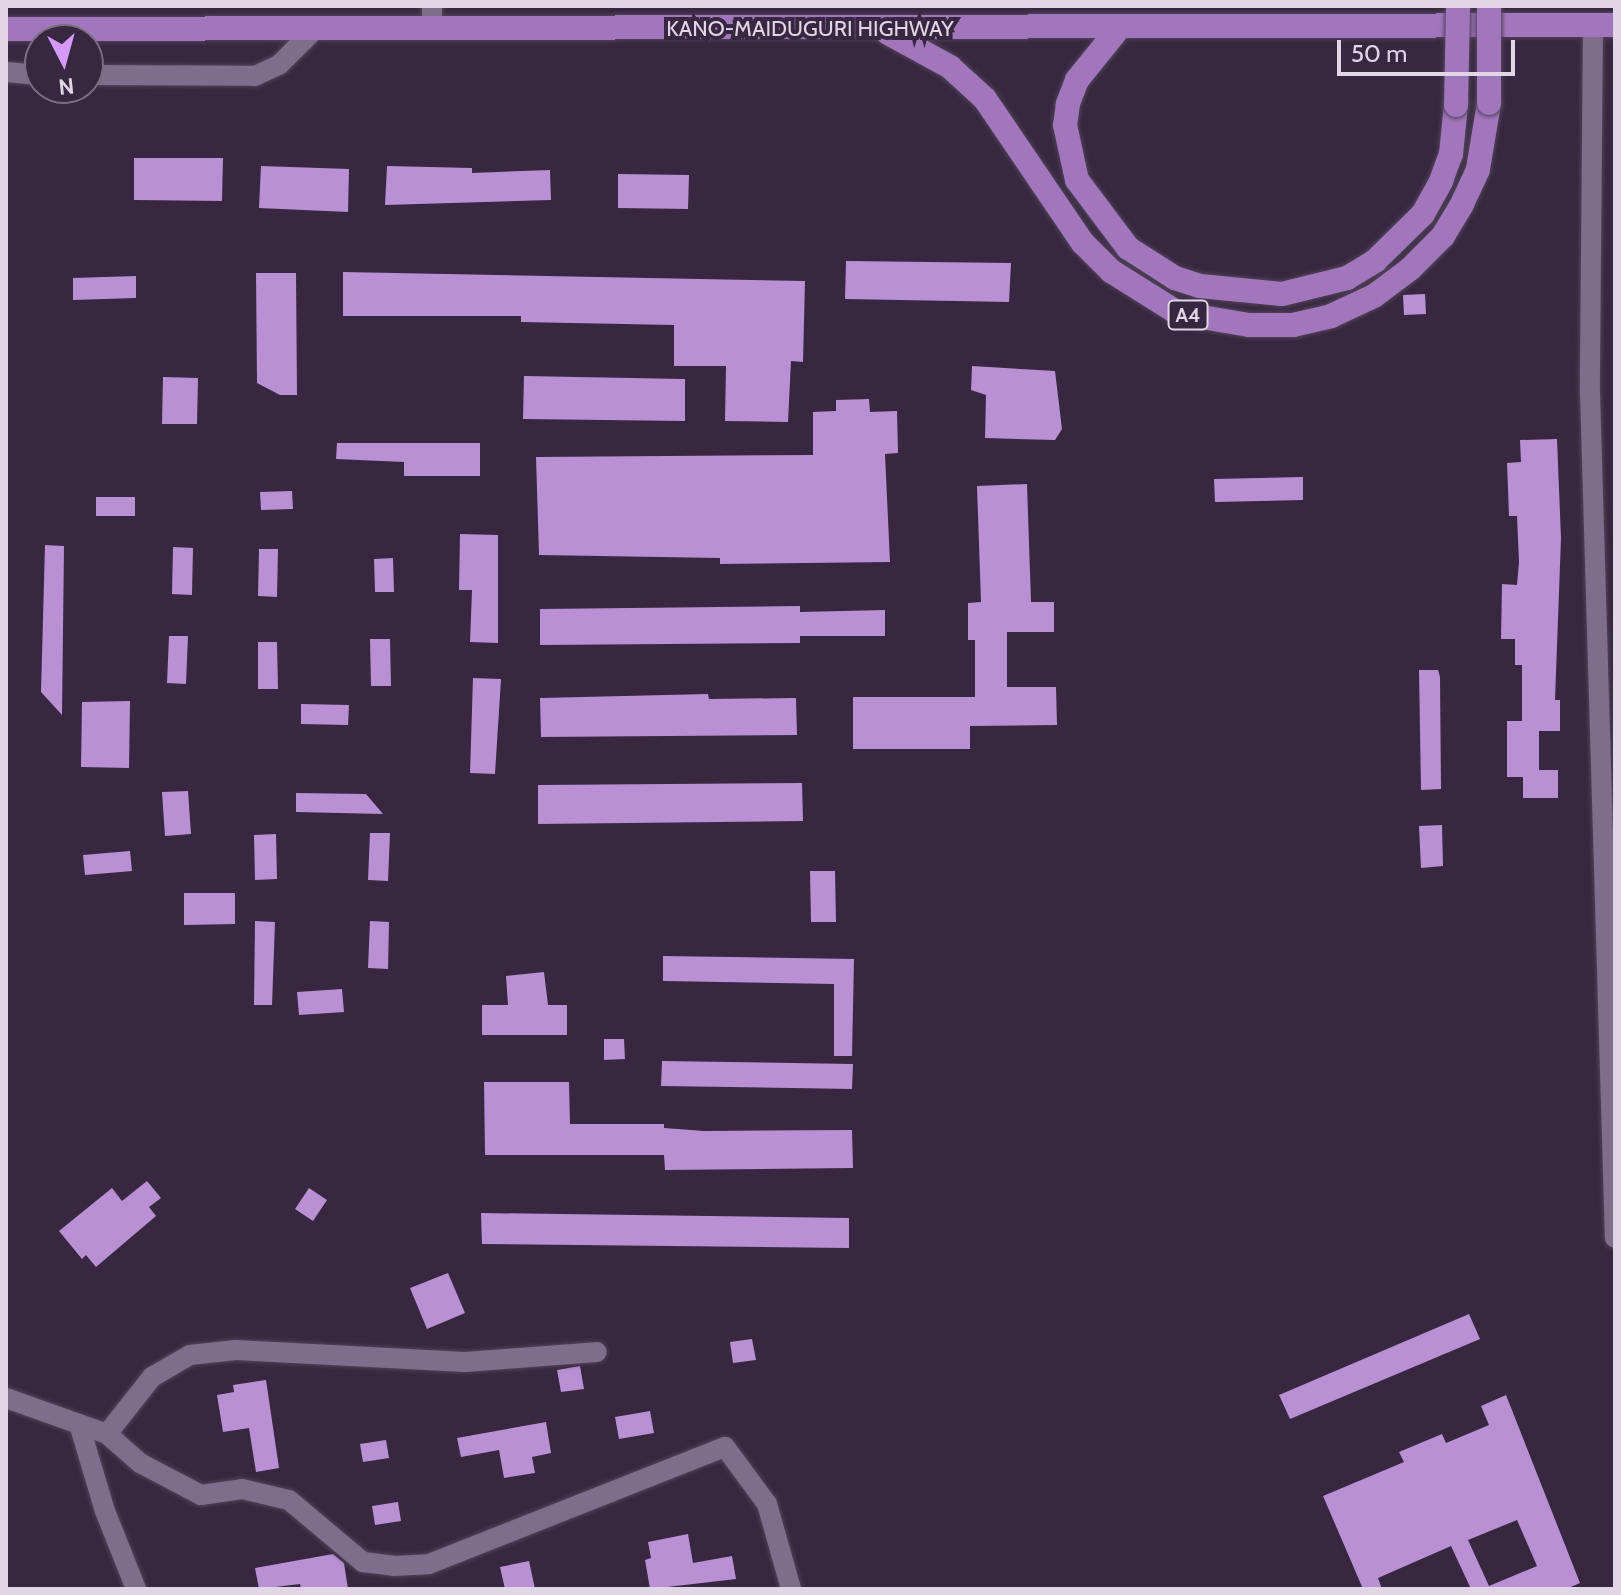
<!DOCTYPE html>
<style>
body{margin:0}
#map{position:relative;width:1621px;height:1595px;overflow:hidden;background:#372740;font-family:Cabin,sans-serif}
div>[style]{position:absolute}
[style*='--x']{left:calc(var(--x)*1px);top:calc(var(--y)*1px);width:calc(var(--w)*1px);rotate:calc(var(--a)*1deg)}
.building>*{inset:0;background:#b990d3}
.roads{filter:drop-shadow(0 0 2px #504359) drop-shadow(0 0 2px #504359)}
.minor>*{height:20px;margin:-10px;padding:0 10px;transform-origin:10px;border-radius:10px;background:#7f6e8b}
.trunk>*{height:24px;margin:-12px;padding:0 12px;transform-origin:12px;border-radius:12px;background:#a276bc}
.bridges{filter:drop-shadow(0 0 2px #504359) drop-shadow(0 0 2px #504359)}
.trunk-bridge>*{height:24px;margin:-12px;padding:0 12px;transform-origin:12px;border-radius:12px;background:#a276bc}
span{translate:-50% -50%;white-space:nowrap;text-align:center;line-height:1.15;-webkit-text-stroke:8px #372740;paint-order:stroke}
.shield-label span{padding:2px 6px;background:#372740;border:2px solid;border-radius:6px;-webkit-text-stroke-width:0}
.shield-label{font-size:20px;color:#e0d6e6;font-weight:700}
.street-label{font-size:22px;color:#e0d6e6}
.frame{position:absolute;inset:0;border:8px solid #e0d6e6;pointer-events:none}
.north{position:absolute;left:24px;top:24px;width:80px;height:80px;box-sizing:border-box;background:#372740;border:2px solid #7b6d82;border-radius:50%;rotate:174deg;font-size:22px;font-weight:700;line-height:32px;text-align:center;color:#e0d6e6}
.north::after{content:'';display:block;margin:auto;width:28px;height:36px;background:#d69bfa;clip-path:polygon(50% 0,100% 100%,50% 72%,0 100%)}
.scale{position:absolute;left:1337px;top:40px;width:178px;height:36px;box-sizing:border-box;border:4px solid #e0d6e6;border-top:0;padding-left:10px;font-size:24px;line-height:28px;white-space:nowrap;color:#e0d6e6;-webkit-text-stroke:6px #372740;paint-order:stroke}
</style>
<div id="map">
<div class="building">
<div style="clip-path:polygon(134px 158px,223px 158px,222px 201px,134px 200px)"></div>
<div style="clip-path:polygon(261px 166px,349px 169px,348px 212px,259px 208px)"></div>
<div style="clip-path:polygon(387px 166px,472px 168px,472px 173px,550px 170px,551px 200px,385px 205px)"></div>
<div style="clip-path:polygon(618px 174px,689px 175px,688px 209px,618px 208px)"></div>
<div style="clip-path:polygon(846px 261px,1011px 263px,1009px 302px,845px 299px)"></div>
<div style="clip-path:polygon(343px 272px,805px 281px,803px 362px,791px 361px,788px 422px,725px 421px,726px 366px,674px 366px,674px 325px,521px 322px,521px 316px,343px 316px)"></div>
<div style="clip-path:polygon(256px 273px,296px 273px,297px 395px,280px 395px,257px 383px)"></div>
<div style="clip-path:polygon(136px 276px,136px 298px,73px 300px,73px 278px)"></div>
<div style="clip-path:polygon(1425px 294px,1426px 314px,1404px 315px,1403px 295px)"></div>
<div style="clip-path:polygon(972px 366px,1055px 371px,1062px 429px,1055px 440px,985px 438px,986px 395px,971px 390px)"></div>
<div style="clip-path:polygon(524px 376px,685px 379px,685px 421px,523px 419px)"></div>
<div style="clip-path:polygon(163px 377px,198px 378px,197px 424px,162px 424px)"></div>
<div style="clip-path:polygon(869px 399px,870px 412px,897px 411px,898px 453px,885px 454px,890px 562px,720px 564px,720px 558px,539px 555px,536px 457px,813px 455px,813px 412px,836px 411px,836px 400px)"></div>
<div style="clip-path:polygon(1557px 439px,1561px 538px,1555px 700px,1560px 700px,1560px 731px,1539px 731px,1539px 770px,1558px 770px,1558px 798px,1523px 798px,1523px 777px,1507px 777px,1507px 721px,1522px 721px,1522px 665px,1515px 665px,1515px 639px,1501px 639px,1502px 584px,1517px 585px,1519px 562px,1517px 516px,1509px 516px,1507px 463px,1521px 462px,1520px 440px)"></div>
<div style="clip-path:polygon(337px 443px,480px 443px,480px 476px,404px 476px,404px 462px,336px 459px)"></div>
<div style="clip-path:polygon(1303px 477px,1303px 500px,1215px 502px,1214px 479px)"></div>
<div style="clip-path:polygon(1027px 484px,1031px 602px,1054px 602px,1054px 632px,1007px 632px,1007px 687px,1056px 687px,1057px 725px,970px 726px,970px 749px,853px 749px,853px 697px,975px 697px,975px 640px,968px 640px,968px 603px,981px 602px,977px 486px)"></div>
<div style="clip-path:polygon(292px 491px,293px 509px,261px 510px,260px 492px)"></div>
<div style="clip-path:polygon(96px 497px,135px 497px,135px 516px,96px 516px)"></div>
<div style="clip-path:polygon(460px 534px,498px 535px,498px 643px,470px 642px,472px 590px,459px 590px)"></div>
<div style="clip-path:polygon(45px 545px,64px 546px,62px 715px,41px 692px)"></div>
<div style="clip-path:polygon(173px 547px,193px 548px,192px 595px,172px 594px)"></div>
<div style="clip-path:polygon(259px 549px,278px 549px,277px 597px,258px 596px)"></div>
<div style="clip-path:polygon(393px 558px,394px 592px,375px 592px,374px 559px)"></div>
<div style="clip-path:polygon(800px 606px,800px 612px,885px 610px,885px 636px,800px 636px,800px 643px,540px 645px,540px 609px)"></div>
<div style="clip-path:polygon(169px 636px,188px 636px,186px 684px,167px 683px)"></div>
<div style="clip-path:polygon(370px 639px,390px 639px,391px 686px,371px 686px)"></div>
<div style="clip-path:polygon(258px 642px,277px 642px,278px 689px,258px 689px)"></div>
<div style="clip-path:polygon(1419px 670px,1438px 670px,1440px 677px,1441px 789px,1421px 790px)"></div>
<div style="clip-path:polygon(473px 678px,501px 679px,495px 774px,470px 773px)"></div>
<div style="clip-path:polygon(708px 694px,709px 699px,796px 698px,797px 735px,541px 737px,540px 698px)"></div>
<div style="clip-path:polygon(130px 701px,129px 768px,81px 767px,82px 702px)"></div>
<div style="clip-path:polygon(301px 704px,349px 705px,348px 725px,301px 724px)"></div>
<div style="clip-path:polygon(802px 783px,803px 821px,538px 824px,538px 785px)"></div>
<div style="clip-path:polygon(188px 791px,191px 834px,165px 836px,162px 792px)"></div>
<div style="clip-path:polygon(296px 793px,366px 794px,383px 814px,296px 812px)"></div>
<div style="clip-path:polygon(1442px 825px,1443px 866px,1421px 868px,1419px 826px)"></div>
<div style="clip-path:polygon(370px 833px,390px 833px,388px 881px,368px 880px)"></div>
<div style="clip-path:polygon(276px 834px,277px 879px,255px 880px,254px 835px)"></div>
<div style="clip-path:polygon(130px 851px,132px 871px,85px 875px,83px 855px)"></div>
<div style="clip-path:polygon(810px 871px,835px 871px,836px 922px,811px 922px)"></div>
<div style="clip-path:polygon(184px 893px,235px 893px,235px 924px,184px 925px)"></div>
<div style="clip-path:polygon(255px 921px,275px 922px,272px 1005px,254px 1005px)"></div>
<div style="clip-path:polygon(370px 921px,389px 922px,388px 969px,368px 968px)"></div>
<div style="clip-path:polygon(663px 956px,854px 959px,852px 1056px,834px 1056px,834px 984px,663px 981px)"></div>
<div style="clip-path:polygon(544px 972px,548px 1005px,567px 1005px,567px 1035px,482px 1035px,482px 1005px,508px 1005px,506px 976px)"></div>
<div style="clip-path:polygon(342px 989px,344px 1012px,299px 1015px,297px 992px)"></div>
<div style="clip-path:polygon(604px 1039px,624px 1039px,625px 1059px,604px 1060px)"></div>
<div style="clip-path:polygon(662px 1061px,853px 1064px,852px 1089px,661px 1086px)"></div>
<div style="clip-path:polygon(484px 1082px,569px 1082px,570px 1124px,664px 1124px,664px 1128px,704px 1131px,852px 1130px,853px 1168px,665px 1170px,664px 1155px,485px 1155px)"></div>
<div style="clip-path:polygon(147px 1181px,161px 1198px,149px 1207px,156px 1216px,96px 1267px,86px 1255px,82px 1259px,59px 1231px,112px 1188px,122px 1201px)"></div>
<div style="clip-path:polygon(309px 1188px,327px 1200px,313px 1221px,295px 1209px)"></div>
<div style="clip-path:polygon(481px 1213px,849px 1218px,849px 1248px,482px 1244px)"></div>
<div style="clip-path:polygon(448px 1273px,465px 1313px,427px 1329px,410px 1288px)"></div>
<div style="clip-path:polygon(1469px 1314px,1480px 1339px,1290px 1419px,1279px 1395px)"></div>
<div style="clip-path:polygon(752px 1339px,756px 1360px,733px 1363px,730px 1342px)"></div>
<div style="clip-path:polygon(580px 1366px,584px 1389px,561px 1392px,557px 1370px)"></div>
<div style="clip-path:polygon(266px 1380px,279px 1468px,256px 1472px,249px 1428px,223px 1432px,217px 1395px,234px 1392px,233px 1385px)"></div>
<div style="clip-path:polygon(evenodd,1506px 1395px,1580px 1583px,1566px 1589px,1471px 1589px,1451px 1546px,1378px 1578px,1382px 1589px,1363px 1589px,1323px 1496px,1404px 1462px,1399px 1452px,1442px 1434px,1446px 1443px,1489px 1425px,1481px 1406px,1506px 1395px,1517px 1520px,1537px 1566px,1489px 1586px,1468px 1540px,1517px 1520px)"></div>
<div style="clip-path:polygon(650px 1411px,654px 1433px,619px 1439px,615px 1417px)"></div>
<div style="clip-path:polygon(546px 1422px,551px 1453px,532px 1457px,535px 1473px,504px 1478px,499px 1450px,461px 1457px,457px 1438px)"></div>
<div style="clip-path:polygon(386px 1440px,389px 1458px,363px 1462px,360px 1444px)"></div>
<div style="clip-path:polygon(398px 1502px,401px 1521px,375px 1525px,372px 1506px)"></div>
<div style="clip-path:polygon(688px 1534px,693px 1563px,732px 1556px,736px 1579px,650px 1589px,645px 1560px,651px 1558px,648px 1542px)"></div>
<div style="clip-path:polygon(333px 1554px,344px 1563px,348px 1589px,301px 1589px,300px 1584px,259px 1589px,255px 1568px)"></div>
<div style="clip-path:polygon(529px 1561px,535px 1589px,505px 1589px,500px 1567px)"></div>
</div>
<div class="roads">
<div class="minor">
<div style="--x:432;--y:6;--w:24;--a:90"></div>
<div style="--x:1593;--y:25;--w:368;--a:90.5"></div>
<div style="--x:1590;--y:393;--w:845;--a:88.31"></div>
<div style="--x:6;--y:72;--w:34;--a:5"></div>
<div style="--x:88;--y:75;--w:167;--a:0.3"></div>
<div style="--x:255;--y:76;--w:26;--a:-25"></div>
<div style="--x:279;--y:65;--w:49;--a:-45"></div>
<div style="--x:6;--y:1398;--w:107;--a:19.6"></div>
<div style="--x:107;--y:1434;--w:44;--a:41.3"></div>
<div style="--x:140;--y:1463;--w:69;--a:27.7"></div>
<div style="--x:201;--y:1495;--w:41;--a:-8.3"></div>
<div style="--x:242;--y:1489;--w:48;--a:13.2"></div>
<div style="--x:289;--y:1500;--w:97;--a:40"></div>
<div style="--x:363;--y:1562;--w:31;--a:7"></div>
<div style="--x:394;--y:1566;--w:35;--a:-3"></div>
<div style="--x:429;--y:1564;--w:318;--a:-21.6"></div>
<div style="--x:725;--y:1447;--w:71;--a:53.6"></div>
<div style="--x:767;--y:1504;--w:88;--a:74.2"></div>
<div style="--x:79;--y:1424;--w:91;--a:73.4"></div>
<div style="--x:105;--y:1511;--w:84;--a:68.3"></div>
<div style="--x:107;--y:1434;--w:73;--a:-51.7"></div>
<div style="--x:152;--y:1377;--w:44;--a:-30.1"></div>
<div style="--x:190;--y:1355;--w:46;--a:-6.2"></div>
<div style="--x:236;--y:1350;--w:229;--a:3"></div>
<div style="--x:465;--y:1362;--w:132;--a:-4.3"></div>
</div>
<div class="trunk">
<div style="--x:1119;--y:28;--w:67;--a:128.9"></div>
<div style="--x:1077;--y:80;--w:26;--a:111"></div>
<div style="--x:1068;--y:104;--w:21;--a:98"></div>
<div style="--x:1065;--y:125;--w:56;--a:77.7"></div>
<div style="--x:1077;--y:180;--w:85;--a:53.1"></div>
<div style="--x:1128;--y:248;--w:56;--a:32.6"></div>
<div style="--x:1175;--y:278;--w:26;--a:18"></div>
<div style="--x:1200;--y:286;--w:82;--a:5.6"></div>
<div style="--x:1282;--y:294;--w:67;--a:-13.8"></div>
<div style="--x:1347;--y:278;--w:33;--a:-31"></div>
<div style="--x:1375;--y:261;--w:67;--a:-44.4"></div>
<div style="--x:1423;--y:214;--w:38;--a:-61"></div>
<div style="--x:1441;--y:181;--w:29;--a:-70"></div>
<div style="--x:1451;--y:154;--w:49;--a:-84.2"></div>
<div style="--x:6;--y:29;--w:1609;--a:-0.14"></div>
<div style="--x:888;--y:33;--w:71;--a:28.7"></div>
<div style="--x:950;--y:67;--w:47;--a:42.4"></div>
<div style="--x:985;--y:99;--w:174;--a:55.8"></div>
<div style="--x:1083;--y:243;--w:40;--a:45"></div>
<div style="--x:1111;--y:271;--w:79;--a:32.1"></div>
<div style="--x:1178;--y:313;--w:72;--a:9.6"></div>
<div style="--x:1249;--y:325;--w:44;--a:0"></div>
<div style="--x:1293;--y:325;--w:39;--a:-13"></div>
<div style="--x:1331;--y:316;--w:47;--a:-24.9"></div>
<div style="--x:1374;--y:296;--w:45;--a:-36.9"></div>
<div style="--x:1410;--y:269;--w:47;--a:-45"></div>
<div style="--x:1443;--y:236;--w:37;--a:-59"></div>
<div style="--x:1462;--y:204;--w:38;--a:-65"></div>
<div style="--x:1478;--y:169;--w:67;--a:-80.5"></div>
</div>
</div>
<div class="bridges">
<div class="trunk-bridge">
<div style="--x:1489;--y:103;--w:97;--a:-90"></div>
<div style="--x:1456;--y:105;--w:99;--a:-88.8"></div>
</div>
</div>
<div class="shield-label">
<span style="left:1188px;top:315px">A4</span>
</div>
<div class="street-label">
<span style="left:810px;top:29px">KANO-MAIDUGURI HIGHWAY</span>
</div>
<div class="frame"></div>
<div class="north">N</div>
<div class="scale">50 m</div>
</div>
